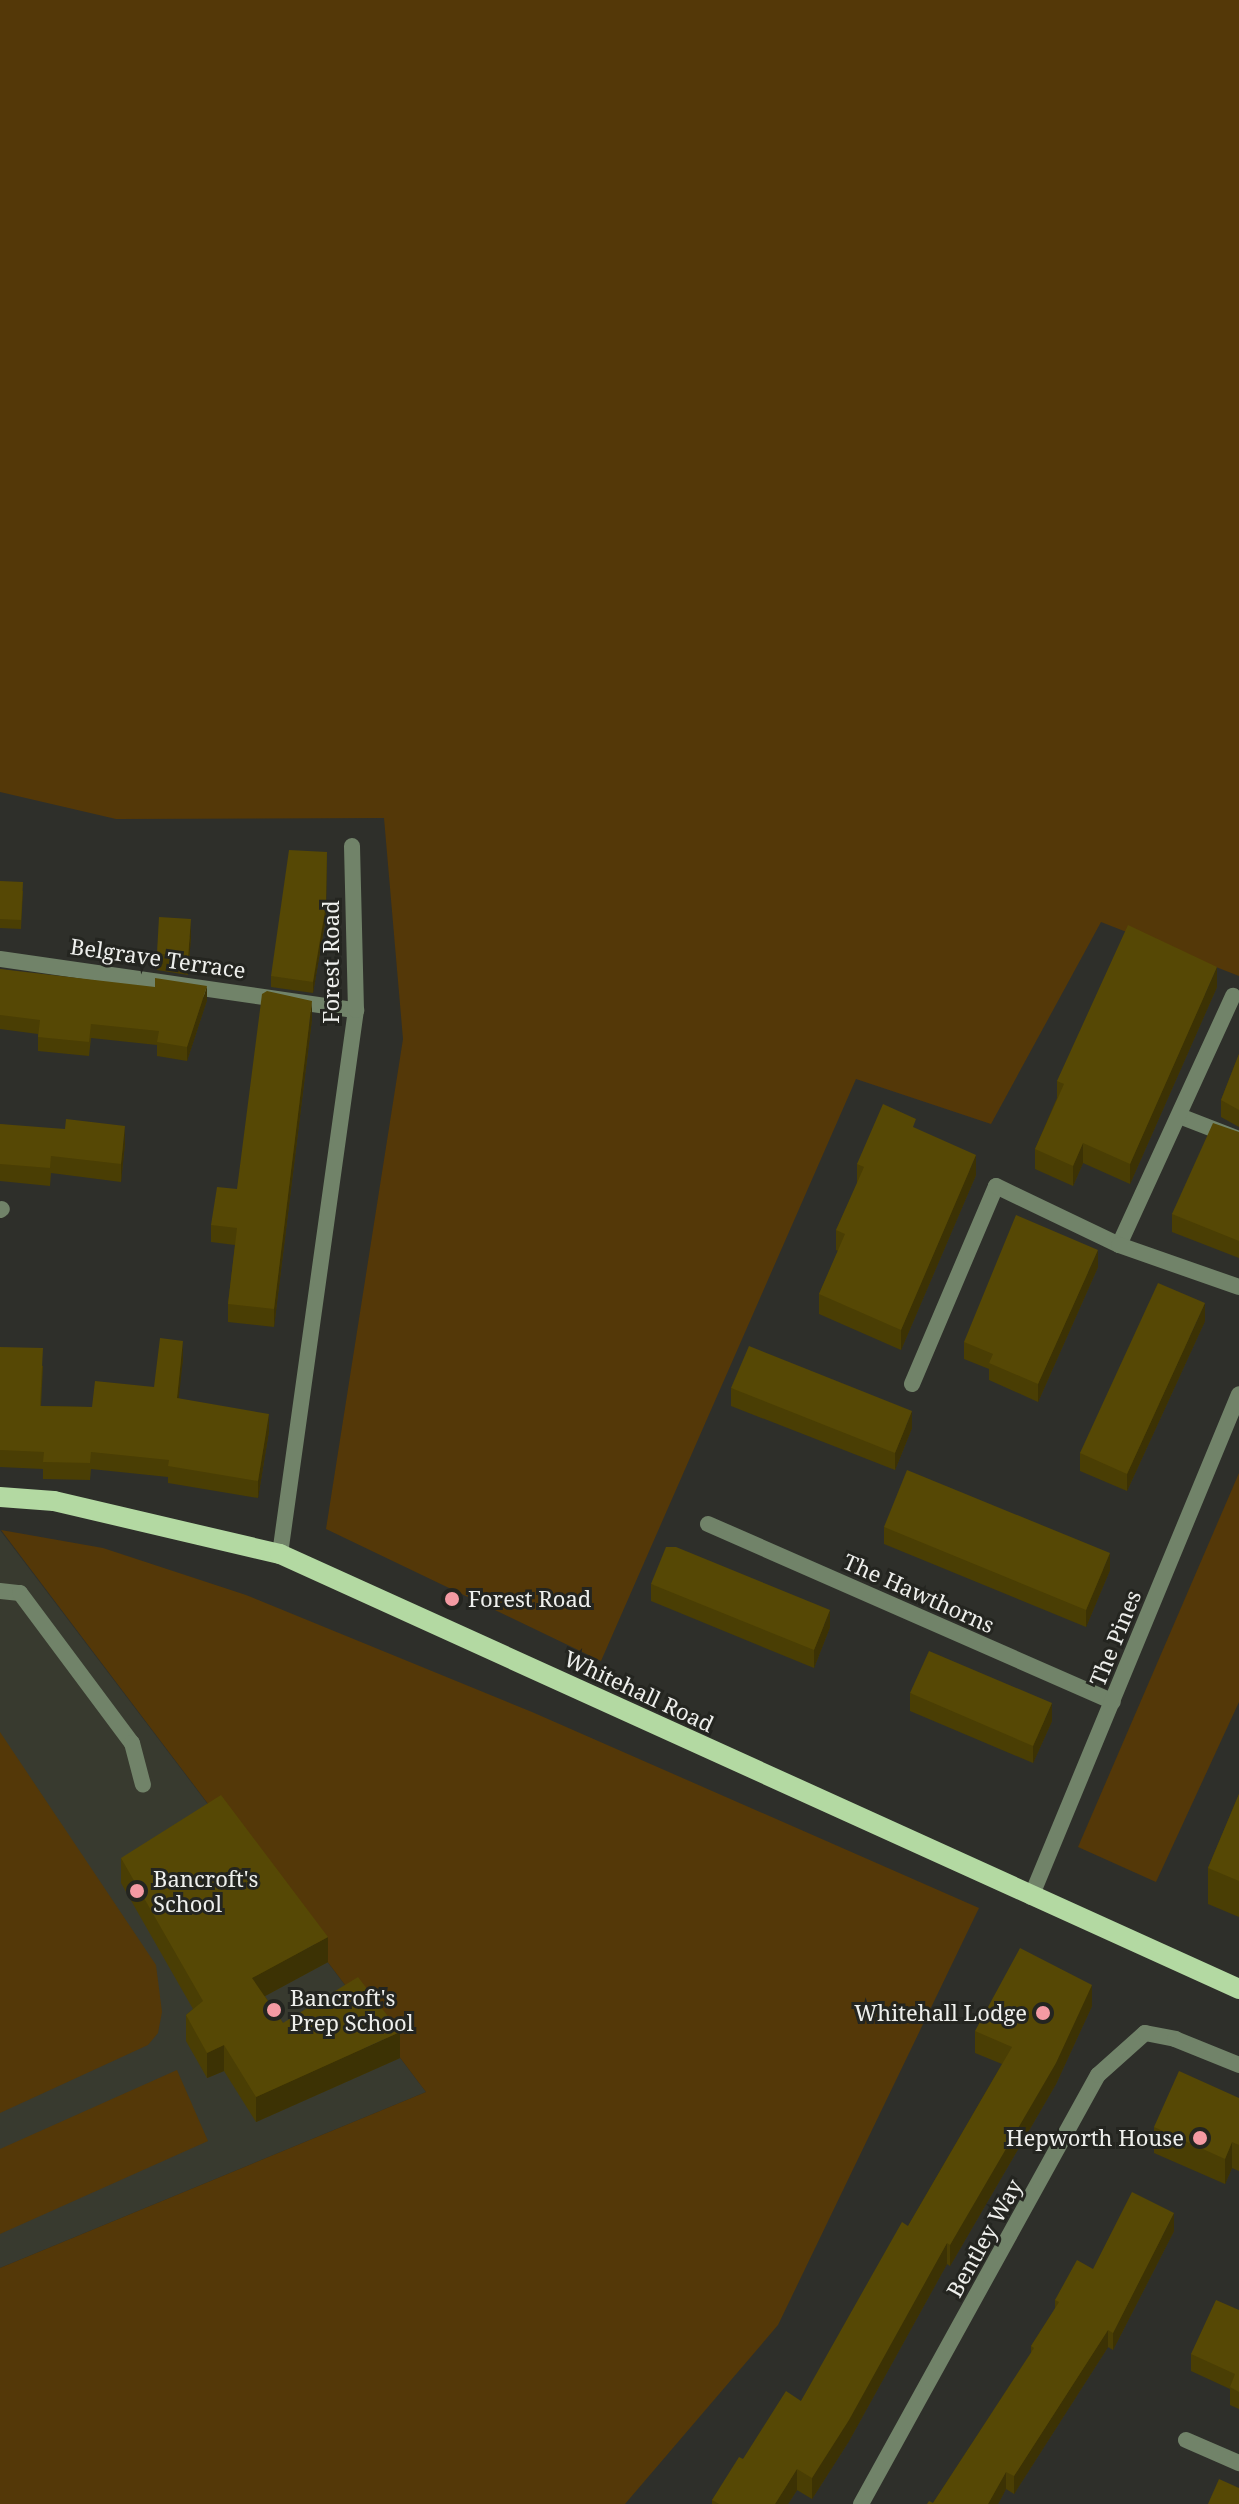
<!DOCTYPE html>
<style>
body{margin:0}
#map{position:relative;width:1239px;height:2504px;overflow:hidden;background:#2e2f2a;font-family:"Noto Serif",serif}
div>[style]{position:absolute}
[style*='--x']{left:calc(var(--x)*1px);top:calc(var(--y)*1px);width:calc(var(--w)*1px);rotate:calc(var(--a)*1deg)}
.built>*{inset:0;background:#383a2f}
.green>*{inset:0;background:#543808}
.service>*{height:16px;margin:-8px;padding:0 8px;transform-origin:8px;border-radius:8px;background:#718369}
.minor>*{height:16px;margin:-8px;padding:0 8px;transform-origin:8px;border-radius:8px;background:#718369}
.primary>*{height:20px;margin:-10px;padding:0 10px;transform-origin:10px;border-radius:10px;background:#b3d9a2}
.wall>*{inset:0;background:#4a3e04}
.shaded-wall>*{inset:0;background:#3c3204}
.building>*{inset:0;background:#564805}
.dots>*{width:22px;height:22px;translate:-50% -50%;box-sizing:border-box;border:4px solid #242520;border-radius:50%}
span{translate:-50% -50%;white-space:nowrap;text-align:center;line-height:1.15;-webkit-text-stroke:6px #242520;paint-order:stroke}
.street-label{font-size:22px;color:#eeefec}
.poi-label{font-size:22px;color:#eeefec}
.left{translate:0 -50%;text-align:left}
.right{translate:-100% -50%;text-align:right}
</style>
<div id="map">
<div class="built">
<div style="clip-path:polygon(0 1530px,426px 2092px,0 2268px)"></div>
</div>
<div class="green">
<div style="clip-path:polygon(0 0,1239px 0,1239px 976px,1101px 922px,991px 1124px,856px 1079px,601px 1661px,326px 1529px,403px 1039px,384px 818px,116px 819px,0 792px)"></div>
<div style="clip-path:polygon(1239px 1473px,1239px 1702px,1156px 1882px,1078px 1847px)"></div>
<div style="clip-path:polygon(1px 1530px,103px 1548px,246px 1595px,532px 1712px,979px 1908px,778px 2325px,625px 2504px,0 2504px,0 2268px,426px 2092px)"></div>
<div style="clip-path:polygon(0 1732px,156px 1965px,162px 2012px,158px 2033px,148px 2045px,0 2113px)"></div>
<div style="clip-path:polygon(177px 2070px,208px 2141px,0 2234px,0 2149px)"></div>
</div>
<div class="service">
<div style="--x:1182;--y:1117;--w:61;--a:21.1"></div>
<div style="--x:0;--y:1210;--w:2;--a:-27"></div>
<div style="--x:0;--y:1591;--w:20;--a:6"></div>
<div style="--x:20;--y:1593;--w:187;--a:53.3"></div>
<div style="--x:132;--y:1743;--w:43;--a:75.3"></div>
</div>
<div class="minor">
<div style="--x:0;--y:959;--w:360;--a:8.2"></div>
<div style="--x:1119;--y:1245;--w:274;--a:-65.4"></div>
<div style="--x:912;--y:1384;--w:215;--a:-67"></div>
<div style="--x:996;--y:1186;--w:136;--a:25.6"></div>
<div style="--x:1119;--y:1245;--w:127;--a:19.3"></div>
<div style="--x:708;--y:1524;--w:442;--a:23.7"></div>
<div style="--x:280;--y:1554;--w:549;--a:-82.05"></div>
<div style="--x:356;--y:1010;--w:164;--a:-91.4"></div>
<div style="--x:1031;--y:1897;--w:544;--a:-67.53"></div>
<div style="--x:1186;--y:2440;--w:58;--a:23.5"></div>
<div style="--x:861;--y:2504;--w:490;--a:-61.1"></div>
<div style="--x:1098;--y:2075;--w:63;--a:-41.8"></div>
<div style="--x:1145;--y:2033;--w:31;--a:11"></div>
<div style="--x:1175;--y:2039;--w:69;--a:22.1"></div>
</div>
<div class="primary">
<div style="--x:0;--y:1497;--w:54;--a:4.2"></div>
<div style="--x:54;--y:1501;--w:232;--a:13.2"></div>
<div style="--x:280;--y:1554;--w:1053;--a:24.4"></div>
</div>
<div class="wall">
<div style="clip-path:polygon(0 881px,23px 891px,21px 929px,0 928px)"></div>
<div style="clip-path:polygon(326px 917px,313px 993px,271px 987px,271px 976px)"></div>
<div style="clip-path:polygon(191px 936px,188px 975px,157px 970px,157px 953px)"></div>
<div style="clip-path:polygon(0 969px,207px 1000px,187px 1061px,157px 1056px,157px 1045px,91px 1038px,89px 1056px,38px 1051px,38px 1034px,0 1029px)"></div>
<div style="clip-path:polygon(1217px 987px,1130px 1184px,1083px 1163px,1073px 1186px,1035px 1169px,1035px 1149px,1057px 1098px,1057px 1081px)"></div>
<div style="clip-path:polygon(312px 1019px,274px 1327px,228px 1322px,228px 1304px,235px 1245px,211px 1242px,211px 1225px,237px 1189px)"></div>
<div style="clip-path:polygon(1239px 1054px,1239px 1127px,1221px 1117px,1221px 1100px)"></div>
<div style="clip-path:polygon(0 1124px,125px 1143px,121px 1182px,51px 1173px,50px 1186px,0 1181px)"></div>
<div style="clip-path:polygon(916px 1129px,976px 1175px,901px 1350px,819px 1314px,819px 1294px,838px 1251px,836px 1250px,836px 1230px,857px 1184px,857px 1164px)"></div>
<div style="clip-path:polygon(1239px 1132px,1239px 1258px,1172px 1232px,1172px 1214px)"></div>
<div style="clip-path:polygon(1098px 1267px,1038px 1402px,989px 1380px,989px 1369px,964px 1359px,964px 1342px)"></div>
<div style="clip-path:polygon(1205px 1321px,1127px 1491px,1080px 1471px,1080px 1453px)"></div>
<div style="clip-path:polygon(0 1347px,43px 1366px,41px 1406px,92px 1407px,154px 1387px,183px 1358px,178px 1398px,269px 1431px,258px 1498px,168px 1483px,168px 1477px,91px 1469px,90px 1480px,43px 1479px,43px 1469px,0 1467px)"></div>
<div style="clip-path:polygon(731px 1388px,912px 1428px,895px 1470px,731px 1406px)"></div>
<div style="clip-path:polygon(884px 1527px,1110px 1570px,1086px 1627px,884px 1544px)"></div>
<div style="clip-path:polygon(651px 1584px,830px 1627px,814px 1668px,651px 1601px)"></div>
<div style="clip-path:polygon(910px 1693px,1052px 1721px,1033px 1763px,910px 1711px)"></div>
<div style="clip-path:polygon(1239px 1794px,1239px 1917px,1208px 1904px,1208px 1868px)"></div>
<div style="clip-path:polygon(121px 1858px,328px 1962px,265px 1996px,283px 2023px,400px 2058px,256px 2122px,224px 2071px,207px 2078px,186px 2041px,186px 2015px,193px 2009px,121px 1883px)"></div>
<div style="clip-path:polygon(1092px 2006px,1056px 2084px,950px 2266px,947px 2264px,849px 2441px,812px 2499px,797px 2490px,788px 2504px,712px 2504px,712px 2500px,743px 2459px,801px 2401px,908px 2226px,1002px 2064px,975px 2053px,975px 2031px)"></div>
<div style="clip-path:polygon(1239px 2098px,1239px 2171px,1232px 2168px,1225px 2184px,1154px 2153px,1154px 2127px)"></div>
<div style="clip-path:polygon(1174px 2231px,1113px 2350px,1108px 2347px,1014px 2494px,1006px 2489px,998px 2504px,927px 2504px,933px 2503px,1031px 2354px,1031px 2346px,1055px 2309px,1055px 2300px,1093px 2269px)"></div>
<div style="clip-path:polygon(1239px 2310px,1239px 2409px,1230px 2405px,1230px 2389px,1191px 2371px,1191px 2354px)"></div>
</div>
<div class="shaded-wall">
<div style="clip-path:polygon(327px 852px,326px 917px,313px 993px,313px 982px)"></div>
<div style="clip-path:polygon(191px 919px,191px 936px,188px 975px,188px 958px)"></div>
<div style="clip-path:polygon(1217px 967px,1217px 987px,1130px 1184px,1130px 1164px)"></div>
<div style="clip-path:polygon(207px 986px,207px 1000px,187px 1061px,187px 1047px)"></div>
<div style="clip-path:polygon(312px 1001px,312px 1019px,274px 1327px,274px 1309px)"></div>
<div style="clip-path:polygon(125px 1126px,125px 1143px,121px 1182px,121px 1164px)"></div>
<div style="clip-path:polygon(1083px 1143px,1083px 1163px,1073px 1186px,1073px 1166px)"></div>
<div style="clip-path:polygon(976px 1155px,976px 1175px,901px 1350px,901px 1330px)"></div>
<div style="clip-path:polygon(1098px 1250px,1098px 1267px,1038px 1402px,1038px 1384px)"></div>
<div style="clip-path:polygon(1205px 1303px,1205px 1321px,1127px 1491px,1127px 1474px)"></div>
<div style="clip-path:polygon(183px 1341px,183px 1358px,177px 1415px,177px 1398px)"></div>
<div style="clip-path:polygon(912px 1411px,912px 1428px,895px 1470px,895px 1453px)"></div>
<div style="clip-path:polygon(269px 1414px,269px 1431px,258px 1498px,258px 1481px)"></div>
<div style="clip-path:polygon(1110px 1553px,1110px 1570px,1086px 1627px,1086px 1610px)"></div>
<div style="clip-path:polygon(830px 1610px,830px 1627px,814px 1668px,814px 1650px)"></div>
<div style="clip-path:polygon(1052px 1703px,1052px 1721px,1033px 1763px,1033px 1746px)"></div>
<div style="clip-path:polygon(328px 1937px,328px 1962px,252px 2003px,252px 1978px)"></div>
<div style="clip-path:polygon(1092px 1985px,1092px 2006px,1056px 2084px,950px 2266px,950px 2245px)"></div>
<div style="clip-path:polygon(400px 2032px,400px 2058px,256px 2122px,256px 2097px)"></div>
<div style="clip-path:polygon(224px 2045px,224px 2071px,207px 2078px,207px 2053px)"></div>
<div style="clip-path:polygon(1232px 2142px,1232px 2168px,1225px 2184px,1225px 2159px)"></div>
<div style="clip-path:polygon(1174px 2213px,1174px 2231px,1113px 2350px,1113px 2333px)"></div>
<div style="clip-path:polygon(947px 2243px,947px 2264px,849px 2441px,812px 2499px,812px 2478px)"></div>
<div style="clip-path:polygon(1108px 2330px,1108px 2347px,1014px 2494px,1014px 2476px)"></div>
<div style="clip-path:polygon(797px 2469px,797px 2490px,788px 2504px,775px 2504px)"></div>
<div style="clip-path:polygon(1006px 2472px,1006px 2489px,998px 2504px,988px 2504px)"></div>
</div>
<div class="building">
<div style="clip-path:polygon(289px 850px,327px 852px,326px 905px,313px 982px,271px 976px)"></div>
<div style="clip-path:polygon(0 881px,23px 882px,21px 920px,0 919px)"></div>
<div style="clip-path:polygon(159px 917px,191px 919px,188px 958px,157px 953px)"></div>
<div style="clip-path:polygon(1128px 925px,1217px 967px,1130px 1164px,1083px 1143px,1073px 1166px,1035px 1149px,1064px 1084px,1057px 1081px)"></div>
<div style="clip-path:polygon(0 969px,155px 987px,155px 978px,207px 986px,187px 1047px,157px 1042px,159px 1031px,91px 1024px,89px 1042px,38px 1037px,40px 1020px,0 1015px)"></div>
<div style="clip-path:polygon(267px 991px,312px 1001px,274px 1309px,228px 1304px,237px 1228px,211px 1225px,217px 1187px,237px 1189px,262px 994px)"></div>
<div style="clip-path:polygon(1239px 1054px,1239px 1110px,1221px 1100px)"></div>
<div style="clip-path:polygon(883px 1104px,916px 1119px,913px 1127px,976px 1155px,901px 1330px,819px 1294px,845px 1234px,836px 1230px,864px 1167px,857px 1164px)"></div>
<div style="clip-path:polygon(66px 1119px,125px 1126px,121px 1164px,51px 1156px,50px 1168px,0 1164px,0 1124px,65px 1129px)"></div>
<div style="clip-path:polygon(1213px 1123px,1239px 1132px,1239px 1241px,1172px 1214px)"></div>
<div style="clip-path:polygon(1016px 1215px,1098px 1250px,1038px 1384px,989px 1363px,993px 1354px,964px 1342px)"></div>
<div style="clip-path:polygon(1158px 1283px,1205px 1303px,1127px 1474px,1080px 1453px)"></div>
<div style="clip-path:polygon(160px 1338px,183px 1341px,177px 1398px,269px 1414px,258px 1481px,168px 1466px,169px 1460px,91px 1452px,90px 1463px,43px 1462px,44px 1452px,0 1450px,0 1347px,43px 1348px,40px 1406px,92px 1407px,95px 1381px,154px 1387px)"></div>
<div style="clip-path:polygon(749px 1346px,912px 1411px,895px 1453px,731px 1388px)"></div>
<div style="clip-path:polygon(907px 1470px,1110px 1553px,1086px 1610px,884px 1527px)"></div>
<div style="clip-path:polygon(666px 1547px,676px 1547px,830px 1610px,814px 1650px,651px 1584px)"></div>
<div style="clip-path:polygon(929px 1651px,1052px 1703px,1033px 1746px,910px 1693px)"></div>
<div style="clip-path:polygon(1239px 1794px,1239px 1881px,1208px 1868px)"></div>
<div style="clip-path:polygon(221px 1795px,328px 1937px,252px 1978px,283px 2023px,358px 1977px,400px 2032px,256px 2097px,224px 2045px,207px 2053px,186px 2015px,203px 2001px,121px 1858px)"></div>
<div style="clip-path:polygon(1020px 1948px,1092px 1985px,1056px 2063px,950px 2245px,947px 2243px,849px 2420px,812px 2478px,797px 2469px,775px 2504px,719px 2504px,712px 2500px,739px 2457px,743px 2459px,786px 2391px,801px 2401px,902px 2222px,908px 2226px,1012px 2047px,975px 2031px)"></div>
<div style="clip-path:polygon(1179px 2071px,1239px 2098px,1239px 2145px,1232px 2142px,1225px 2159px,1154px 2127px)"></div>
<div style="clip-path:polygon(1132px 2192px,1174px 2213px,1113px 2333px,1108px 2330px,1014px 2476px,1006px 2472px,988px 2504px,927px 2504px,929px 2501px,933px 2503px,1034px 2348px,1031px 2346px,1059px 2302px,1055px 2300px,1077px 2260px,1093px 2269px)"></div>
<div style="clip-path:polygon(1216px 2300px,1239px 2310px,1239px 2392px,1230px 2387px,1235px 2374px,1191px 2354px)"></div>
<div style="clip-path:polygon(1219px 2479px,1239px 2488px,1239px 2504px,1208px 2504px)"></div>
</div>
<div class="dots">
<div style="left:452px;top:1599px;background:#f49aa3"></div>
<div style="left:137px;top:1891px;background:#f49aa3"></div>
<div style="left:274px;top:2010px;background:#f49aa3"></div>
<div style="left:1043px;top:2013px;background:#f49aa3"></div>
<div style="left:1200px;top:2138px;background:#f49aa3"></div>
</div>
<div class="street-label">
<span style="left:158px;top:958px;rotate:8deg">Belgrave Terrace</span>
<span style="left:331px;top:962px;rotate:-90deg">Forest Road</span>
<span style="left:919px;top:1593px;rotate:24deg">The Hawthorns</span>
<span style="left:1115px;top:1638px;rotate:-68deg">The Pines</span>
<span style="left:639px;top:1691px;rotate:25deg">Whitehall Road</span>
<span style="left:984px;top:2238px;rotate:-61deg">Bentley Way</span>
</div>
<div class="poi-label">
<span class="left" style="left:468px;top:1599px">Forest Road</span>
<span class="left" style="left:153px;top:1891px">Bancroft's<br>School</span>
<span class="left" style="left:290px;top:2010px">Bancroft's<br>Prep School</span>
<span class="right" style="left:1027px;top:2013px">Whitehall Lodge</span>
<span class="right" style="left:1184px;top:2138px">Hepworth House</span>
</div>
</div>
